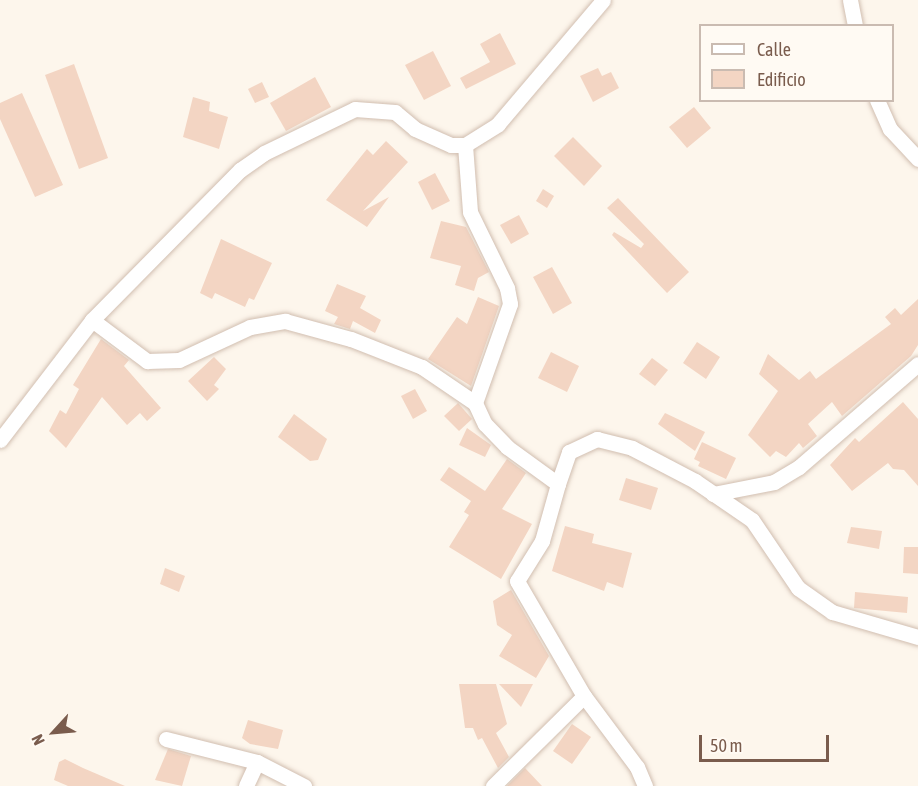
<!DOCTYPE html>
<style>
body{margin:0}
#map{position:relative;width:918px;height:786px;overflow:hidden;background:#fdf6ec;font-family:"Asap Condensed",sans-serif}
div>[style]{position:absolute}
[style*='--x']{left:calc(var(--x)*1px);top:calc(var(--y)*1px);width:calc(var(--w)*1px);rotate:calc(var(--a)*1deg)}
.building>*{inset:0;background:#f3d5c3}
.roads{filter:drop-shadow(0 0 2px #d1beb0) drop-shadow(0 0 2px #d1beb0)}
.minor>*{height:15px;margin:-7.5px;padding:0 7.5px;transform-origin:7.5px;border-radius:7.5px;background:#fff}
span{translate:-50% -50%;white-space:nowrap;text-align:center;line-height:1.15;-webkit-text-stroke:5px #fffaf3;paint-order:stroke}
.legend{position:absolute;left:699px;top:24px;width:195px;height:78px;box-sizing:border-box;background:#fffaf3;border:2px solid #cabbb1;margin:0;padding:8px 10px;list-style:none;font-size:18px;color:#7a5c4d}
.legend li{display:flex;align-items:center;gap:12px;height:30px}
.legend b{width:30px;border:2px solid #cabbb1}
.north{position:absolute;left:24px;top:702px;width:60px;height:60px;-webkit-text-stroke:4px #fffaf3;paint-order:stroke;rotate:244deg;font-size:16px;font-weight:700;line-height:24px;text-align:center;color:#7a5c4d}
.north::after{content:'';display:block;margin:auto;width:21px;height:27px;background:#7a5c4d;clip-path:polygon(50% 0,100% 100%,50% 72%,0 100%)}
.scale{position:absolute;left:699px;top:735px;width:130px;height:27px;box-sizing:border-box;border:3px solid #7a5c4d;border-top:0;padding-left:8px;font-size:18px;line-height:21px;white-space:nowrap;color:#7a5c4d;-webkit-text-stroke:4px #fffaf3;paint-order:stroke}
</style>
<div id="map">
<div class="building">
<div style="clip-path:polygon(500px 33px,516px 64px,466px 89px,460px 78px,490px 62px,480px 44px)"></div>
<div style="clip-path:polygon(433px 51px,451px 86px,424px 100px,405px 65px)"></div>
<div style="clip-path:polygon(74px 64px,108px 158px,79px 169px,45px 75px)"></div>
<div style="clip-path:polygon(598px 68px,602px 76px,611px 72px,619px 88px,593px 102px,580px 76px)"></div>
<div style="clip-path:polygon(315px 77px,331px 107px,286px 131px,270px 103px)"></div>
<div style="clip-path:polygon(262px 82px,269px 97px,255px 103px,248px 89px)"></div>
<div style="clip-path:polygon(22px 93px,63px 185px,35px 197px,0 119px,0 103px)"></div>
<div style="clip-path:polygon(193px 97px,210px 102px,209px 111px,228px 117px,219px 149px,183px 137px)"></div>
<div style="clip-path:polygon(694px 107px,711px 128px,687px 148px,669px 127px)"></div>
<div style="clip-path:polygon(573px 137px,602px 166px,584px 186px,554px 156px)"></div>
<div style="clip-path:polygon(386px 141px,408px 162px,363px 211px,389px 197px,367px 227px,326px 200px,367px 149px,373px 155px)"></div>
<div style="clip-path:polygon(435px 173px,450px 201px,432px 210px,418px 182px)"></div>
<div style="clip-path:polygon(543px 189px,554px 196px,547px 208px,536px 201px)"></div>
<div style="clip-path:polygon(618px 198px,689px 272px,667px 293px,612px 235px,614px 232px,641px 248px,644px 244px,607px 208px)"></div>
<div style="clip-path:polygon(519px 215px,529px 234px,511px 244px,500px 225px)"></div>
<div style="clip-path:polygon(441px 221px,466px 227px,489px 272px,478px 278px,474px 291px,455px 285px,461px 266px,430px 258px)"></div>
<div style="clip-path:polygon(221px 239px,272px 263px,254px 300px,249px 298px,245px 307px,215px 293px,212px 299px,200px 293px)"></div>
<div style="clip-path:polygon(552px 267px,572px 303px,553px 314px,533px 277px)"></div>
<div style="clip-path:polygon(337px 284px,366px 296px,360px 308px,381px 320px,375px 333px,353px 321px,350px 329px,334px 324px,338px 317px,325px 311px)"></div>
<div style="clip-path:polygon(478px 297px,499px 306px,471px 386px,428px 359px,457px 317px,467px 324px)"></div>
<div style="clip-path:polygon(918px 299px,918px 345px,911px 356px,842px 416px,832px 402px,808px 424px,817px 436px,803px 448px,799px 443px,786px 457px,776px 451px,770px 457px,748px 435px,778px 391px,759px 374px,768px 354px,799px 380px,810px 371px,816px 379px,891px 324px,885px 317px,895px 308px,901px 315px)"></div>
<div style="clip-path:polygon(101px 339px,129px 360px,124px 366px,161px 408px,147px 421px,140px 413px,127px 425px,102px 397px,66px 448px,49px 431px,60px 410px,66px 414px,79px 389px,73px 385px)"></div>
<div style="clip-path:polygon(697px 342px,720px 357px,706px 379px,683px 363px)"></div>
<div style="clip-path:polygon(551px 352px,579px 366px,567px 392px,538px 378px)"></div>
<div style="clip-path:polygon(214px 357px,226px 369px,214px 385px,219px 389px,207px 401px,188px 381px)"></div>
<div style="clip-path:polygon(652px 358px,668px 370px,655px 386px,639px 374px)"></div>
<div style="clip-path:polygon(415px 389px,427px 411px,413px 419px,401px 396px)"></div>
<div style="clip-path:polygon(903px 402px,918px 419px,918px 486px,904px 470px,893px 469px,888px 463px,852px 491px,830px 465px,855px 438px,859px 442px)"></div>
<div style="clip-path:polygon(458px 403px,472px 419px,459px 431px,444px 416px)"></div>
<div style="clip-path:polygon(665px 413px,705px 432px,695px 451px,658px 424px)"></div>
<div style="clip-path:polygon(294px 414px,327px 439px,318px 460px,310px 461px,278px 437px)"></div>
<div style="clip-path:polygon(467px 428px,491px 445px,485px 457px,459px 445px)"></div>
<div style="clip-path:polygon(702px 442px,736px 458px,726px 479px,698px 466px,700px 462px,694px 459px)"></div>
<div style="clip-path:polygon(507px 459px,526px 473px,502px 509px,532px 524px,501px 579px,449px 547px,469px 515px,464px 512px,471px 501px,440px 480px,449px 467px,485px 491px)"></div>
<div style="clip-path:polygon(626px 478px,658px 488px,651px 510px,619px 500px)"></div>
<div style="clip-path:polygon(565px 526px,594px 534px,592px 543px,632px 553px,623px 588px,607px 582px,604px 591px,552px 571px)"></div>
<div style="clip-path:polygon(851px 527px,882px 531px,879px 549px,847px 543px)"></div>
<div style="clip-path:polygon(904px 547px,918px 547px,918px 574px,903px 573px)"></div>
<div style="clip-path:polygon(165px 568px,185px 576px,179px 592px,160px 584px)"></div>
<div style="clip-path:polygon(511px 590px,549px 656px,536px 678px,499px 656px,512px 635px,497px 625px,493px 601px)"></div>
<div style="clip-path:polygon(855px 592px,908px 597px,907px 613px,854px 608px)"></div>
<div style="clip-path:polygon(459px 684px,496px 684px,507px 724px,496px 733px,509px 757px,498px 768px,482px 738px,478px 740px,473px 728px,465px 728px)"></div>
<div style="clip-path:polygon(499px 684px,533px 684px,521px 707px)"></div>
<div style="clip-path:polygon(248px 720px,283px 730px,278px 749px,250px 744px,242px 738px)"></div>
<div style="clip-path:polygon(572px 724px,591px 737px,572px 764px,553px 751px)"></div>
<div style="clip-path:polygon(168px 749px,191px 756px,182px 786px,155px 780px)"></div>
<div style="clip-path:polygon(65px 759px,83px 768px,125px 786px,68px 786px,54px 780px,59px 762px)"></div>
<div style="clip-path:polygon(525px 768px,542px 786px,507px 786px)"></div>
</div>
<div class="roads">
<div class="minor">
<div style="--x:850;--y:0;--w:26;--a:79"></div>
<div style="--x:877;--y:100;--w:32;--a:66"></div>
<div style="--x:890;--y:129;--w:41;--a:47"></div>
<div style="--x:465;--y:145;--w:67;--a:85.7"></div>
<div style="--x:470;--y:212;--w:85;--a:64"></div>
<div style="--x:507;--y:288;--w:16;--a:79"></div>
<div style="--x:510;--y:304;--w:105;--a:109.5"></div>
<div style="--x:92;--y:320;--w:69;--a:36.7"></div>
<div style="--x:147;--y:361;--w:32;--a:-2"></div>
<div style="--x:179;--y:360;--w:78;--a:-24.9"></div>
<div style="--x:250;--y:327;--w:36;--a:-10"></div>
<div style="--x:285;--y:321;--w:68;--a:15.3"></div>
<div style="--x:351;--y:339;--w:76;--a:21.5"></div>
<div style="--x:422;--y:367;--w:64;--a:34.2"></div>
<div style="--x:475;--y:403;--w:23;--a:65"></div>
<div style="--x:485;--y:424;--w:32;--a:46"></div>
<div style="--x:507;--y:447;--w:63;--a:36"></div>
<div style="--x:558;--y:484;--w:34;--a:-71"></div>
<div style="--x:569;--y:452;--w:31;--a:-25"></div>
<div style="--x:597;--y:439;--w:36;--a:14"></div>
<div style="--x:632;--y:448;--w:71;--a:27.6"></div>
<div style="--x:695;--y:481;--w:69;--a:34.4"></div>
<div style="--x:752;--y:520;--w:82;--a:55.9"></div>
<div style="--x:798;--y:588;--w:42;--a:35.2"></div>
<div style="--x:832;--y:612;--w:90;--a:16.2"></div>
<div style="--x:0;--y:440;--w:151;--a:-52.5"></div>
<div style="--x:92;--y:320;--w:211;--a:-45.4"></div>
<div style="--x:240;--y:170;--w:29;--a:-35"></div>
<div style="--x:264;--y:153;--w:101;--a:-25.8"></div>
<div style="--x:355;--y:109;--w:40;--a:4.3"></div>
<div style="--x:395;--y:112;--w:26;--a:40"></div>
<div style="--x:415;--y:129;--w:39;--a:24"></div>
<div style="--x:451;--y:145;--w:14;--a:0"></div>
<div style="--x:465;--y:145;--w:39;--a:-32"></div>
<div style="--x:498;--y:124;--w:162;--a:-49.7"></div>
<div style="--x:558;--y:484;--w:59;--a:105.7"></div>
<div style="--x:542;--y:541;--w:47;--a:122"></div>
<div style="--x:517;--y:581;--w:133;--a:59.8"></div>
<div style="--x:584;--y:696;--w:89;--a:53.3"></div>
<div style="--x:637;--y:767;--w:21;--a:67"></div>
<div style="--x:713;--y:494;--w:62;--a:-11.1"></div>
<div style="--x:774;--y:482;--w:29;--a:-31"></div>
<div style="--x:799;--y:467;--w:157;--a:-40.9"></div>
<div style="--x:166;--y:739;--w:94;--a:14.2"></div>
<div style="--x:257;--y:762;--w:26;--a:115"></div>
<div style="--x:257;--y:762;--w:53;--a:27.1"></div>
<div style="--x:493;--y:786;--w:128;--a:-44.7"></div>
</div>
</div>
<ul class="legend">
<li><b style="height:8px;background:#fff"></b>Calle</li>
<li><b style="height:16px;background:#f3d5c3"></b>Edificio</li>
</ul>
<div class="north">N</div>
<div class="scale">50 m</div>
</div>
